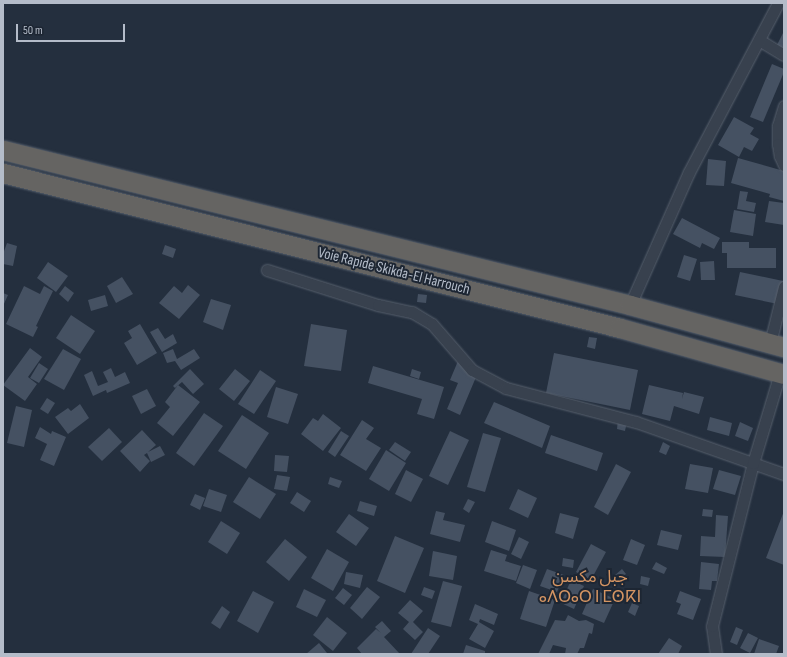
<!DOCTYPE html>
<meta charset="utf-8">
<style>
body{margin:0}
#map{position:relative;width:787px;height:657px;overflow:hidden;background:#242f3e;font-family:"Sofia Sans Condensed","Noto Sans Arabic","Noto Sans Tifinagh",sans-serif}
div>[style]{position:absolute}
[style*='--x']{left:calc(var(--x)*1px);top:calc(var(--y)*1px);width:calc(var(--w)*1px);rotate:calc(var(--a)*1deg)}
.building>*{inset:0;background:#455162}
.roads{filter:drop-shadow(0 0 1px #565f6c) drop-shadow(0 0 1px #565f6c)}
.minor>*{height:11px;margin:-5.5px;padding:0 5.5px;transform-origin:5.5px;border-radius:5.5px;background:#38414e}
.trunk>*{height:19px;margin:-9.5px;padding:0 9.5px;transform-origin:9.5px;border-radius:9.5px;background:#656462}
span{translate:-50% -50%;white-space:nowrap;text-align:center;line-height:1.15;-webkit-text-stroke:4px #1d2633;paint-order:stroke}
.street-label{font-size:15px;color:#b4bcc9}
.quarter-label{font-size:17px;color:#d59563}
.frame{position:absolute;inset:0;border:4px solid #b4bcc9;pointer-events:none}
.scale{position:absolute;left:16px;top:24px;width:109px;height:18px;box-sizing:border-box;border:2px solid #b4bcc9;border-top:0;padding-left:5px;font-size:12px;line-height:14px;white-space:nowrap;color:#b4bcc9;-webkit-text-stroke:3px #1d2633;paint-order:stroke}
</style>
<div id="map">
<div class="building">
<div style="clip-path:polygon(784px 31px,784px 49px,777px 45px)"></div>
<div style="clip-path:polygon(772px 64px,784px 69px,784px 72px,763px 122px,750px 117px)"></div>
<div style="clip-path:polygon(734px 117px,754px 128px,750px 134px,759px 139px,752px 151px,744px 147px,739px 157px,718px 145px)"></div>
<div style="clip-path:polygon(738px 158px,784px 171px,784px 201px,769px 197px,770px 194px,731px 183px)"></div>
<div style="clip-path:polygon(708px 159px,726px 161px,724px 186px,706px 185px)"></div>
<div style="clip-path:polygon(740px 191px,748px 192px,746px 201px,756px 203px,754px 212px,737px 209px)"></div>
<div style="clip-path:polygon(769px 201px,784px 203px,784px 225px,765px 222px)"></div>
<div style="clip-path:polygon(734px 210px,756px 214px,753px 236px,730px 232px)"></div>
<div style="clip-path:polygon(682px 218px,720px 238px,714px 249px,702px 243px,700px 248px,673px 234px)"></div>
<div style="clip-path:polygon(722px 242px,749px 242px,749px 248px,776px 248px,776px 268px,727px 268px,727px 253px,722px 253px)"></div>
<div style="clip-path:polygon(7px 243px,17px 246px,13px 266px,3px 264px,3px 254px)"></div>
<div style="clip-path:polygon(165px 245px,176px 249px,173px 258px,162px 254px)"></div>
<div style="clip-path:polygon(684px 255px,697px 259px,690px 281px,677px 277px)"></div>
<div style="clip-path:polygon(714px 261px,715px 280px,701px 280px,700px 262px)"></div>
<div style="clip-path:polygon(48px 262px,68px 276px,56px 292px,37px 278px)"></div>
<div style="clip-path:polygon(740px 272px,783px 281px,778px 304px,735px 295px)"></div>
<div style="clip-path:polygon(122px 277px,133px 294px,116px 303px,107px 286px)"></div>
<div style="clip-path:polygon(188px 285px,200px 295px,179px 319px,159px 303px,174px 286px,182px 293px)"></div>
<div style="clip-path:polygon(24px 286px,40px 294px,44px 286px,53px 291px,36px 326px,38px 327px,33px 337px,6px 324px)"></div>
<div style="clip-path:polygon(65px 286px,74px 293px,68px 302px,59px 294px)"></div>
<div style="clip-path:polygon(3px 293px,8px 295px,3px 306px)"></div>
<div style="clip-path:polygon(418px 294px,427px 295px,426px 303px,417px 302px)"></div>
<div style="clip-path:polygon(105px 295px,108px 306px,91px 311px,88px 300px)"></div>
<div style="clip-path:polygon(211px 299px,231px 305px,223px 330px,203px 322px)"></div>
<div style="clip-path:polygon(71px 315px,95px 331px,80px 354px,56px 338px)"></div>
<div style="clip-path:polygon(140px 324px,157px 353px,137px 365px,124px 343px,132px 338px,128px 331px)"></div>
<div style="clip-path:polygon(311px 324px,347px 330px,341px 371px,304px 366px)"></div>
<div style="clip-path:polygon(158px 328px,165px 339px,173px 334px,177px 343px,162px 352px,150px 332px)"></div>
<div style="clip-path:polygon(589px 337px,597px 338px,595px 349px,587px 347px)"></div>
<div style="clip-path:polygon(30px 348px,42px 357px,28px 377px,37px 384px,25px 401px,3px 385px)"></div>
<div style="clip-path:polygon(63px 349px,81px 359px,64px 390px,44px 379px)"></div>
<div style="clip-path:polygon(173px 349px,177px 359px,194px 349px,200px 358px,181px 370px,175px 361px,167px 363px,163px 353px)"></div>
<div style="clip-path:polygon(554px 353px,638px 370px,630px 410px,546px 393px)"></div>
<div style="clip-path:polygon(458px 361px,479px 370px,460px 415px,447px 409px,458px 383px,450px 380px)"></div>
<div style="clip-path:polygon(39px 363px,48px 369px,39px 383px,30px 378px)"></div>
<div style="clip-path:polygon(373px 366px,444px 387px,434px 419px,417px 414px,422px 399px,368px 383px)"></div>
<div style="clip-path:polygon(111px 368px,115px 377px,125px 372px,130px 383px,107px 393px,106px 390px,93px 396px,84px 375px,92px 371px,98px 386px,108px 382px,103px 372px)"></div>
<div style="clip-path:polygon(190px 369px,204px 384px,193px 394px,182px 382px,175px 388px,173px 386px)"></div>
<div style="clip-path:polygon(235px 369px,250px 381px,234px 401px,219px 389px)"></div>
<div style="clip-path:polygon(412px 369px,421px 372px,419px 379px,410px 376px)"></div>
<div style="clip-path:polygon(260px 370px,276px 381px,254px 414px,238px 404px)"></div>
<div style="clip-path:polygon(178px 385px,200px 402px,173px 436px,157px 423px,170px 407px,165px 402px)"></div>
<div style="clip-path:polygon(649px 385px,683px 393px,682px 399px,684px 392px,704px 397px,699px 414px,674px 406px,670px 421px,642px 414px)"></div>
<div style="clip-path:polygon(276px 387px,298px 394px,288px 424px,267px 417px)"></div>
<div style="clip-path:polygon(147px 389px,156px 406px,141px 414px,132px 396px)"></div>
<div style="clip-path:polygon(47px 398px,55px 403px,48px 414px,40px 409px)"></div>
<div style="clip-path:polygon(494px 402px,550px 426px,542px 448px,484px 423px)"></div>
<div style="clip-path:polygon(80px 404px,89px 418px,68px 434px,55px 417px,68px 408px,71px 411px)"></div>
<div style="clip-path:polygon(16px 406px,32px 410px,24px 447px,7px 443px)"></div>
<div style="clip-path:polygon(204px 413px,223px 426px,194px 466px,176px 453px)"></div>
<div style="clip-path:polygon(323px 414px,341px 428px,323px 451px,301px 434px,313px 418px,318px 421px)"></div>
<div style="clip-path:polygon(242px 415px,269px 433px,246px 469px,218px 451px)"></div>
<div style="clip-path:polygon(710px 417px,732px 423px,729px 436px,707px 430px)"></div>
<div style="clip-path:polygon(618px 419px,627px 421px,625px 431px,617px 429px)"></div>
<div style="clip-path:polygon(362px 420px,374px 428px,366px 439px,381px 448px,366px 471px,340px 455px)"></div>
<div style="clip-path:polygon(740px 422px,753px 428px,748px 441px,735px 436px)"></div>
<div style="clip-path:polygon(40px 427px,51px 434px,52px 431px,66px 437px,54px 466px,40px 460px,47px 444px,35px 438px)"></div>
<div style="clip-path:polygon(109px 428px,122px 442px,102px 461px,88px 447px)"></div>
<div style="clip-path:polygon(142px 430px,156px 445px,148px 452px,160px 446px,165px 455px,151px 462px,147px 453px,144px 455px,150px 461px,140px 472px,120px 451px)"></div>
<div style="clip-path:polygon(341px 431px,349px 436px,335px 457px,328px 452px)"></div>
<div style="clip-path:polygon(450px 431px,469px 440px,448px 485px,429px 476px)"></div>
<div style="clip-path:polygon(483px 433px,501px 438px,485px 492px,467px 487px)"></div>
<div style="clip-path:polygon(551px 435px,603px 453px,597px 471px,545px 453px)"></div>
<div style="clip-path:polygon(395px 442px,411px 452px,405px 461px,389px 450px)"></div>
<div style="clip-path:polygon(663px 442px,670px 446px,666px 455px,659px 452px)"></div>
<div style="clip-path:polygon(386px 450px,406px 463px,389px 491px,369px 479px)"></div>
<div style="clip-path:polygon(275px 455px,289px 456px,287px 472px,274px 471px)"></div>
<div style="clip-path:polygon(616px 464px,631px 472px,608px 515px,594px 507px)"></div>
<div style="clip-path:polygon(690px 464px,713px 468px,708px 493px,685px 489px)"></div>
<div style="clip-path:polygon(406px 470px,423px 479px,411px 502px,395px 494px)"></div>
<div style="clip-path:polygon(719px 470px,741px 476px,735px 495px,713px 489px)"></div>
<div style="clip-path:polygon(277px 475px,290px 477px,287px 491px,274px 489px)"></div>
<div style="clip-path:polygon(249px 477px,276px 494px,260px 519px,233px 502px)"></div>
<div style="clip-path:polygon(330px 477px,342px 481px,339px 488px,328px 484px)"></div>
<div style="clip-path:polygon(209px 489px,227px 495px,221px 512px,203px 506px)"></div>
<div style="clip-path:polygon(518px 489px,537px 498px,528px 518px,509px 509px)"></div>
<div style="clip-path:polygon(297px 492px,311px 501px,304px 512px,290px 503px)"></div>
<div style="clip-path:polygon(195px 494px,205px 498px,200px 510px,190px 505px)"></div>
<div style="clip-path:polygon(468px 499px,475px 502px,469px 513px,463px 509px)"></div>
<div style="clip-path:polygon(360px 501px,377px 506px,374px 516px,357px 511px)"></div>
<div style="clip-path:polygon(703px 509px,713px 510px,712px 517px,702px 516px)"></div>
<div style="clip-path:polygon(436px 511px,445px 513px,443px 520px,465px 525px,460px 542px,430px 534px)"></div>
<div style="clip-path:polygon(784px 511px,784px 565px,766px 558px)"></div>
<div style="clip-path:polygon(560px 513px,579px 518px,573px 539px,555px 533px)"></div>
<div style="clip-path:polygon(349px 514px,369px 528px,356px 546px,336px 532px)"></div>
<div style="clip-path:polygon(716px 515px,728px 516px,725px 557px,700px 556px,701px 536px,715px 537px)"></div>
<div style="clip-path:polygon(221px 521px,240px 533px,227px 554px,208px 542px)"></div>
<div style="clip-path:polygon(492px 521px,516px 530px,509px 551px,485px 542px)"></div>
<div style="clip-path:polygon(661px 530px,682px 535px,678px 550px,657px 545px)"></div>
<div style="clip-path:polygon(395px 536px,424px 548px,405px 593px,377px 581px)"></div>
<div style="clip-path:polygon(519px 537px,529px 542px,521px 559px,511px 554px)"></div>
<div style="clip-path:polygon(285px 539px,307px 557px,289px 581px,266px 562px)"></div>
<div style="clip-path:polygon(631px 539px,645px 545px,637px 565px,623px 560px)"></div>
<div style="clip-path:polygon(591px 544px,606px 552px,591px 580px,576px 572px)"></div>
<div style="clip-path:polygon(327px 549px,349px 562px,333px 591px,311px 578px)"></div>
<div style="clip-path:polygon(491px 550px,507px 555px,505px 561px,521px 566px,516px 581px,484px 571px)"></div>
<div style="clip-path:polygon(433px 551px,457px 556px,453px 580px,429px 576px)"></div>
<div style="clip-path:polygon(563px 558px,574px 560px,573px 568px,562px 566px)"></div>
<div style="clip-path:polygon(656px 562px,667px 568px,664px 574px,652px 569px)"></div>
<div style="clip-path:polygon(701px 562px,719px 564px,717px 581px,712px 581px,711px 590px,699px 589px)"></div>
<div style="clip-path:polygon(523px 565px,537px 570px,530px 589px,516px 583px)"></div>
<div style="clip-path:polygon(547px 569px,564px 575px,557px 592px,540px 586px)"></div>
<div style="clip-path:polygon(622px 569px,626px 574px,618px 580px,614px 576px)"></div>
<div style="clip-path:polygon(346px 572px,363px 575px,360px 588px,344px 584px)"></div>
<div style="clip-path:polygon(641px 576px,650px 578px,648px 586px,640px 584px)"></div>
<div style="clip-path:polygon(571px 580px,584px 586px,574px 609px,561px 603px)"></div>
<div style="clip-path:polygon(443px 581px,462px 586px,451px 627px,431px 622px)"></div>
<div style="clip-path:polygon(367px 587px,380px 597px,362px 619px,350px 608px)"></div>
<div style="clip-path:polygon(424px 587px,435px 591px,432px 599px,421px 595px)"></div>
<div style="clip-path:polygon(343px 588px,352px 595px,344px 605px,335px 598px)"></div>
<div style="clip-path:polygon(304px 589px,326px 600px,317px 617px,296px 607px)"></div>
<div style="clip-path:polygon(593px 589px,615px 599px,604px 623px,582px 614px)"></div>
<div style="clip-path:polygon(253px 591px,274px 602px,258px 633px,237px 621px)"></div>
<div style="clip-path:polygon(529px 591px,555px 600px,546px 627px,520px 619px)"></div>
<div style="clip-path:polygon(680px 591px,701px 599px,693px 620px,677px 614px,681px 604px,676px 602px)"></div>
<div style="clip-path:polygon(410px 600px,423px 611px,413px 622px,423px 632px,415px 640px,403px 629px,409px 622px,398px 613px)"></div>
<div style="clip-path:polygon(632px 603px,639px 606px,635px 616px,628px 612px)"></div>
<div style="clip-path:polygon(475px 604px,498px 614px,494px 625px,480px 619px,479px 622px,494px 631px,485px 648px,469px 639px,478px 624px,469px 620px)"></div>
<div style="clip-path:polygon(222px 606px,230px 612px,220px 629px,211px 623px)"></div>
<div style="clip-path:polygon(568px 615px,579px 621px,586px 620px,594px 624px,592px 634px,589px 633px,584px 648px,580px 648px,577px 654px,565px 654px,566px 648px,553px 645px,549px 654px,538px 654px,555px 620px,565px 621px)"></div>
<div style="clip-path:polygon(327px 617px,347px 633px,333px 651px,313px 635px)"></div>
<div style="clip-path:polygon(382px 621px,391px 631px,384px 637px,400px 654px,362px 654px,357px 648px,376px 629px,381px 633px,375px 627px)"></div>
<div style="clip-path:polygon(736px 627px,743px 630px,737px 645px,730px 642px)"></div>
<div style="clip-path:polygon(428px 628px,440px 636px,428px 654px,411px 654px)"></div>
<div style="clip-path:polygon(748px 633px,758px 638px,750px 653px,740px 648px)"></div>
<div style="clip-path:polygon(669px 638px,682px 646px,678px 654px,658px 654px)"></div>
<div style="clip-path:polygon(759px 639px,779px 646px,776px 654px,754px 654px)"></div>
<div style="clip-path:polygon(319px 643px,327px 653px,326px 654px,306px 654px)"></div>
<div style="clip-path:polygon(466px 645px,485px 651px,485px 654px,463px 654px)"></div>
</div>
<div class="roads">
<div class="minor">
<div style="--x:759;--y:40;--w:29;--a:31"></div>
<div style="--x:784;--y:106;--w:21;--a:107"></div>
<div style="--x:778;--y:126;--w:18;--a:90"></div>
<div style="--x:778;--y:144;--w:12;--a:81"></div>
<div style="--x:780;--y:156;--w:10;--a:66"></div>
<div style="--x:267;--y:270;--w:116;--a:17.5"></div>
<div style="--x:378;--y:305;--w:35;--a:12"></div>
<div style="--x:412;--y:312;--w:23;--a:31"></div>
<div style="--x:432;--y:324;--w:61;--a:49"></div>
<div style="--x:472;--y:370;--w:38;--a:28"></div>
<div style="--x:506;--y:388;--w:134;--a:14.7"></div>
<div style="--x:636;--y:422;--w:157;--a:19.4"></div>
<div style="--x:630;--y:305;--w:145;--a:-66.1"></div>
<div style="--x:689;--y:172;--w:191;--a:-62.2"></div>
<div style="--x:770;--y:343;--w:58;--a:-76"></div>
<div style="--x:716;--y:654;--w:28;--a:-98"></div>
<div style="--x:712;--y:626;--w:168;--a:-75.9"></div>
<div style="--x:753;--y:463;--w:94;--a:-73.3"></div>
</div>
<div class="trunk">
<div style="--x:3;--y:150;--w:646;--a:13.89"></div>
<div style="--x:630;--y:305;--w:160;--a:15.3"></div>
<div style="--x:3;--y:173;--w:636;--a:14.1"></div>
<div style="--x:620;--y:328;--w:170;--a:15.7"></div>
</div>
</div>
<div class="street-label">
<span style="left:394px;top:271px;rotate:14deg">Voie Rapide Skikda-El Harrouch</span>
</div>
<div class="quarter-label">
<span style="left:590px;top:588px">جبل مكسن<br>ⴰⴷⵔⴰⵔ ⵏ ⵎⵙⴽⵏ</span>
</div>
<div class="frame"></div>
<div class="scale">50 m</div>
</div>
